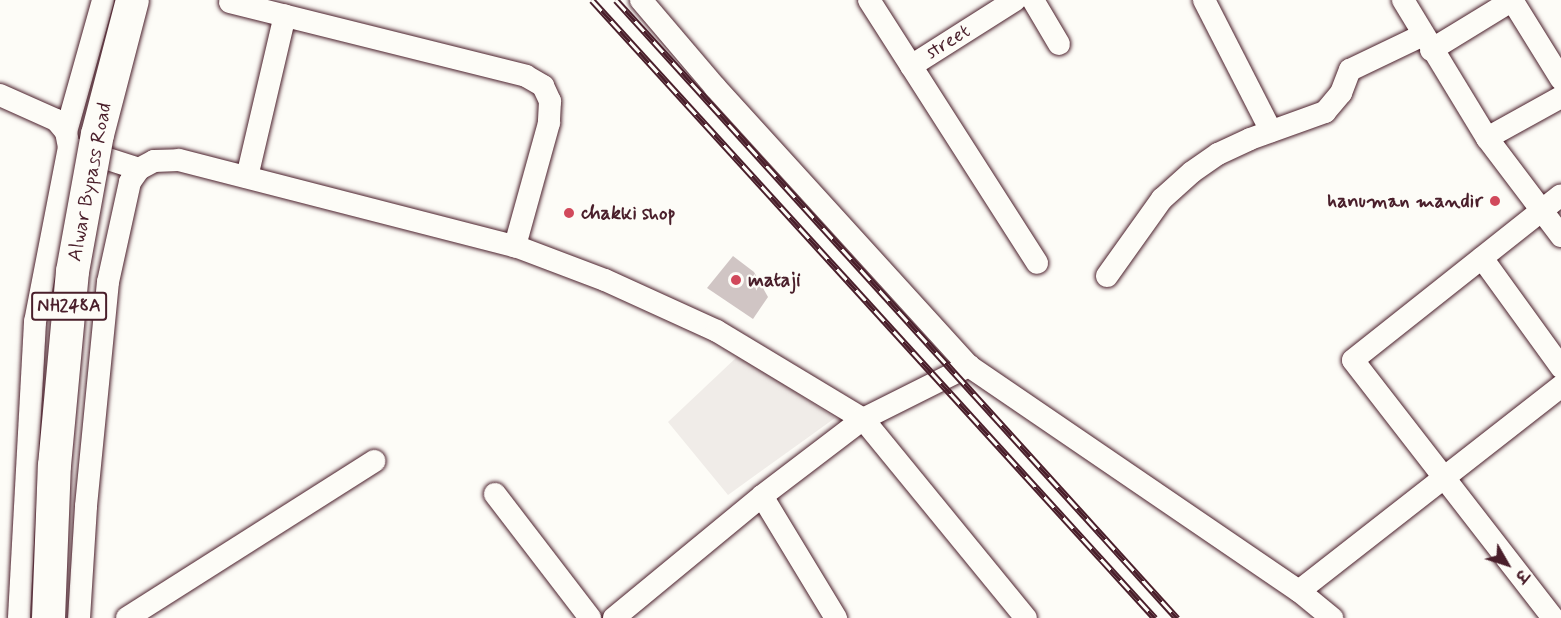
<!DOCTYPE html>
<meta charset="utf-8">
<style>
body{margin:0}
#map{position:relative;width:1561px;height:618px;overflow:hidden;background:#fdfcf7;font-family:Mynerve,"Playpen Sans Deva",sans-serif}
div>[style]{position:absolute}
[style*='--x']{left:calc(var(--x)*1px);top:calc(var(--y)*1px);width:calc(var(--w)*1px);rotate:calc(var(--a)*1deg)}
.built>*{inset:0;background:#f0ece8}
.building>*{inset:0;background:#d0c5c4}
.roads{filter:drop-shadow(0 0 2px #4a1f2b) drop-shadow(0 0 2px #4a1f2b)}
.street>*{height:22px;margin:-11px;padding:0 11px;transform-origin:11px;border-radius:11px;background:#fdfcf7}
.rail>*{height:7px;margin-top:-3.5px;transform-origin:0;background:repeating-linear-gradient(90deg,#fdfcf7 0 14px,#4a1f2b 0 28px);box-sizing:border-box;border-block:2px solid #4a1f2b}
.bridges{filter:drop-shadow(0 0 2px #4a1f2b) drop-shadow(0 0 2px #4a1f2b)}
.highway-bridge>*{height:33px;margin:-16.5px;padding:0 16.5px;transform-origin:16.5px;border-radius:16.5px;background:#fdfcf7}
.dots>*{width:16px;height:16px;translate:-50% -50%;box-sizing:border-box;border:3px solid #fdfcf7;border-radius:50%}
span{translate:-50% -50%;white-space:nowrap;text-align:center;line-height:1.15;-webkit-text-stroke:4.5px #fdfcf7;paint-order:stroke}
.shield-label span{padding:2px 4px;background:#fdfcf7;border:2px solid;border-radius:4px;-webkit-text-stroke-width:0}
.shield-label{font-size:18px;color:#4a1f2b;font-weight:700}
.street-label{font-size:20px;color:#4a1f2b}
.poi-label{font-size:20px;color:#4a1f2b;font-weight:700}
.right{translate:-100% -50%;text-align:right}
.left{translate:0 -50%;text-align:left}
.north{position:absolute;left:1477px;top:534px;width:60px;height:60px;-webkit-text-stroke:4px #fdfcf7;paint-order:stroke;rotate:129deg;font-size:16px;font-weight:700;line-height:24px;text-align:center;color:#4a1f2b}
.north::after{content:'';display:block;margin:auto;width:21px;height:27px;background:#4a1f2b;clip-path:polygon(50% 0,100% 100%,50% 72%,0 100%)}
</style>
<div id="map">
<div class="built">
<div style="clip-path:polygon(739px 355px,835px 418px,728px 495px,668px 422px)"></div>
</div>
<div class="building">
<div style="clip-path:polygon(733px 256px,754px 272px,768px 297px,753px 319px,707px 288px)"></div>
</div>
<div class="roads">
<div class="street">
<div style="--x:641;--y:0;--w:114;--a:49.6"></div>
<div style="--x:715;--y:87;--w:377;--a:47.7"></div>
<div style="--x:969;--y:366;--w:399;--a:34.3"></div>
<div style="--x:1299;--y:591;--w:43;--a:39.3"></div>
<div style="--x:869;--y:0;--w:312;--a:57.4"></div>
<div style="--x:1033;--y:0;--w:51;--a:59.4"></div>
<div style="--x:1204;--y:0;--w:147;--a:62.9"></div>
<div style="--x:1403;--y:0;--w:162;--a:58.7"></div>
<div style="--x:1487;--y:138;--w:123;--a:52.9"></div>
<div style="--x:1512;--y:0;--w:93;--a:58.2"></div>
<div style="--x:230;--y:2;--w:305;--a:14"></div>
<div style="--x:526;--y:76;--w:20;--a:30"></div>
<div style="--x:543;--y:86;--w:17;--a:65"></div>
<div style="--x:550;--y:101;--w:22;--a:93"></div>
<div style="--x:549;--y:123;--w:128;--a:105.5"></div>
<div style="--x:1431;--y:50;--w:96;--a:-31.4"></div>
<div style="--x:911;--y:66;--w:123;--a:-32.4"></div>
<div style="--x:0;--y:95;--w:61;--a:24.1"></div>
<div style="--x:56;--y:120;--w:16;--a:50"></div>
<div style="--x:66;--y:132;--w:15;--a:79"></div>
<div style="--x:69;--y:147;--w:178;--a:101"></div>
<div style="--x:35;--y:322;--w:296;--a:93.1"></div>
<div style="--x:66;--y:132;--w:137;--a:-74.3"></div>
<div style="--x:1487;--y:138;--w:85;--a:-29"></div>
<div style="--x:80;--y:150;--w:62;--a:17.9"></div>
<div style="--x:247;--y:177;--w:166;--a:-76.8"></div>
<div style="--x:1482;--y:258;--w:135;--a:54.1"></div>
<div style="--x:1107;--y:276;--w:95;--a:-54.5"></div>
<div style="--x:1162;--y:199;--w:40;--a:-42"></div>
<div style="--x:1192;--y:172;--w:32;--a:-35"></div>
<div style="--x:1218;--y:154;--w:35;--a:-25"></div>
<div style="--x:1250;--y:139;--w:80;--a:-19.8"></div>
<div style="--x:1325;--y:112;--w:25;--a:-50"></div>
<div style="--x:1341;--y:93;--w:25;--a:-69"></div>
<div style="--x:1350;--y:70;--w:81;--a:-25.6"></div>
<div style="--x:495;--y:494;--w:156;--a:52.5"></div>
<div style="--x:762;--y:496;--w:143;--a:58.8"></div>
<div style="--x:1299;--y:591;--w:333;--a:-38"></div>
<div style="--x:79;--y:618;--w:112;--a:-86.4"></div>
<div style="--x:86;--y:506;--w:225;--a:-84.4"></div>
<div style="--x:108;--y:282;--w:102;--a:-77.6"></div>
<div style="--x:130;--y:182;--w:16;--a:-55"></div>
<div style="--x:139;--y:169;--w:17;--a:-28"></div>
<div style="--x:154;--y:161;--w:25;--a:-2"></div>
<div style="--x:179;--y:160;--w:347;--a:14.4"></div>
<div style="--x:515;--y:246;--w:96;--a:20.7"></div>
<div style="--x:605;--y:280;--w:123;--a:24.5"></div>
<div style="--x:717;--y:331;--w:170;--a:31.1"></div>
<div style="--x:863;--y:419;--w:257;--a:50.7"></div>
<div style="--x:127;--y:618;--w:293;--a:-32.4"></div>
<div style="--x:614;--y:618;--w:192;--a:-39.5"></div>
<div style="--x:762;--y:496;--w:127;--a:-37.3"></div>
<div style="--x:863;--y:419;--w:119;--a:-26.6"></div>
<div style="--x:1553;--y:618;--w:326;--a:-127.8"></div>
<div style="--x:1353;--y:360;--w:265;--a:-38.4"></div>
</div>
</div>
<div class="rail">
<div style="--x:592;--y:0;--w:836;--a:47.67"></div>
<div style="--x:616;--y:0;--w:835;--a:47.77"></div>
</div>
<div class="bridges">
<div class="highway-bridge">
<div style="--x:48;--y:618;--w:153;--a:-87.8"></div>
<div style="--x:54;--y:465;--w:195;--a:-84.7"></div>
<div style="--x:72;--y:271;--w:139;--a:-79.7"></div>
<div style="--x:97;--y:134;--w:138;--a:-75.4"></div>
</div>
</div>
<div class="dots">
<div style="left:1495px;top:201px;background:#d1495b"></div>
<div style="left:569px;top:213px;background:#d1495b"></div>
<div style="left:736px;top:280px;background:#d1495b"></div>
</div>
<div class="shield-label">
<span style="left:69px;top:306px">NH248A</span>
</div>
<div class="street-label">
<span style="left:948px;top:42px;rotate:-32deg">street</span>
<span style="left:90px;top:182px;rotate:-79deg">Alwar Bypass Road</span>
</div>
<div class="poi-label">
<span class="right" style="left:1483px;top:201px">hanuman mandir</span>
<span class="left" style="left:581px;top:213px">chakki shop</span>
<span class="left" style="left:748px;top:280px">mataji</span>
</div>
<div class="north">उ</div>
</div>
